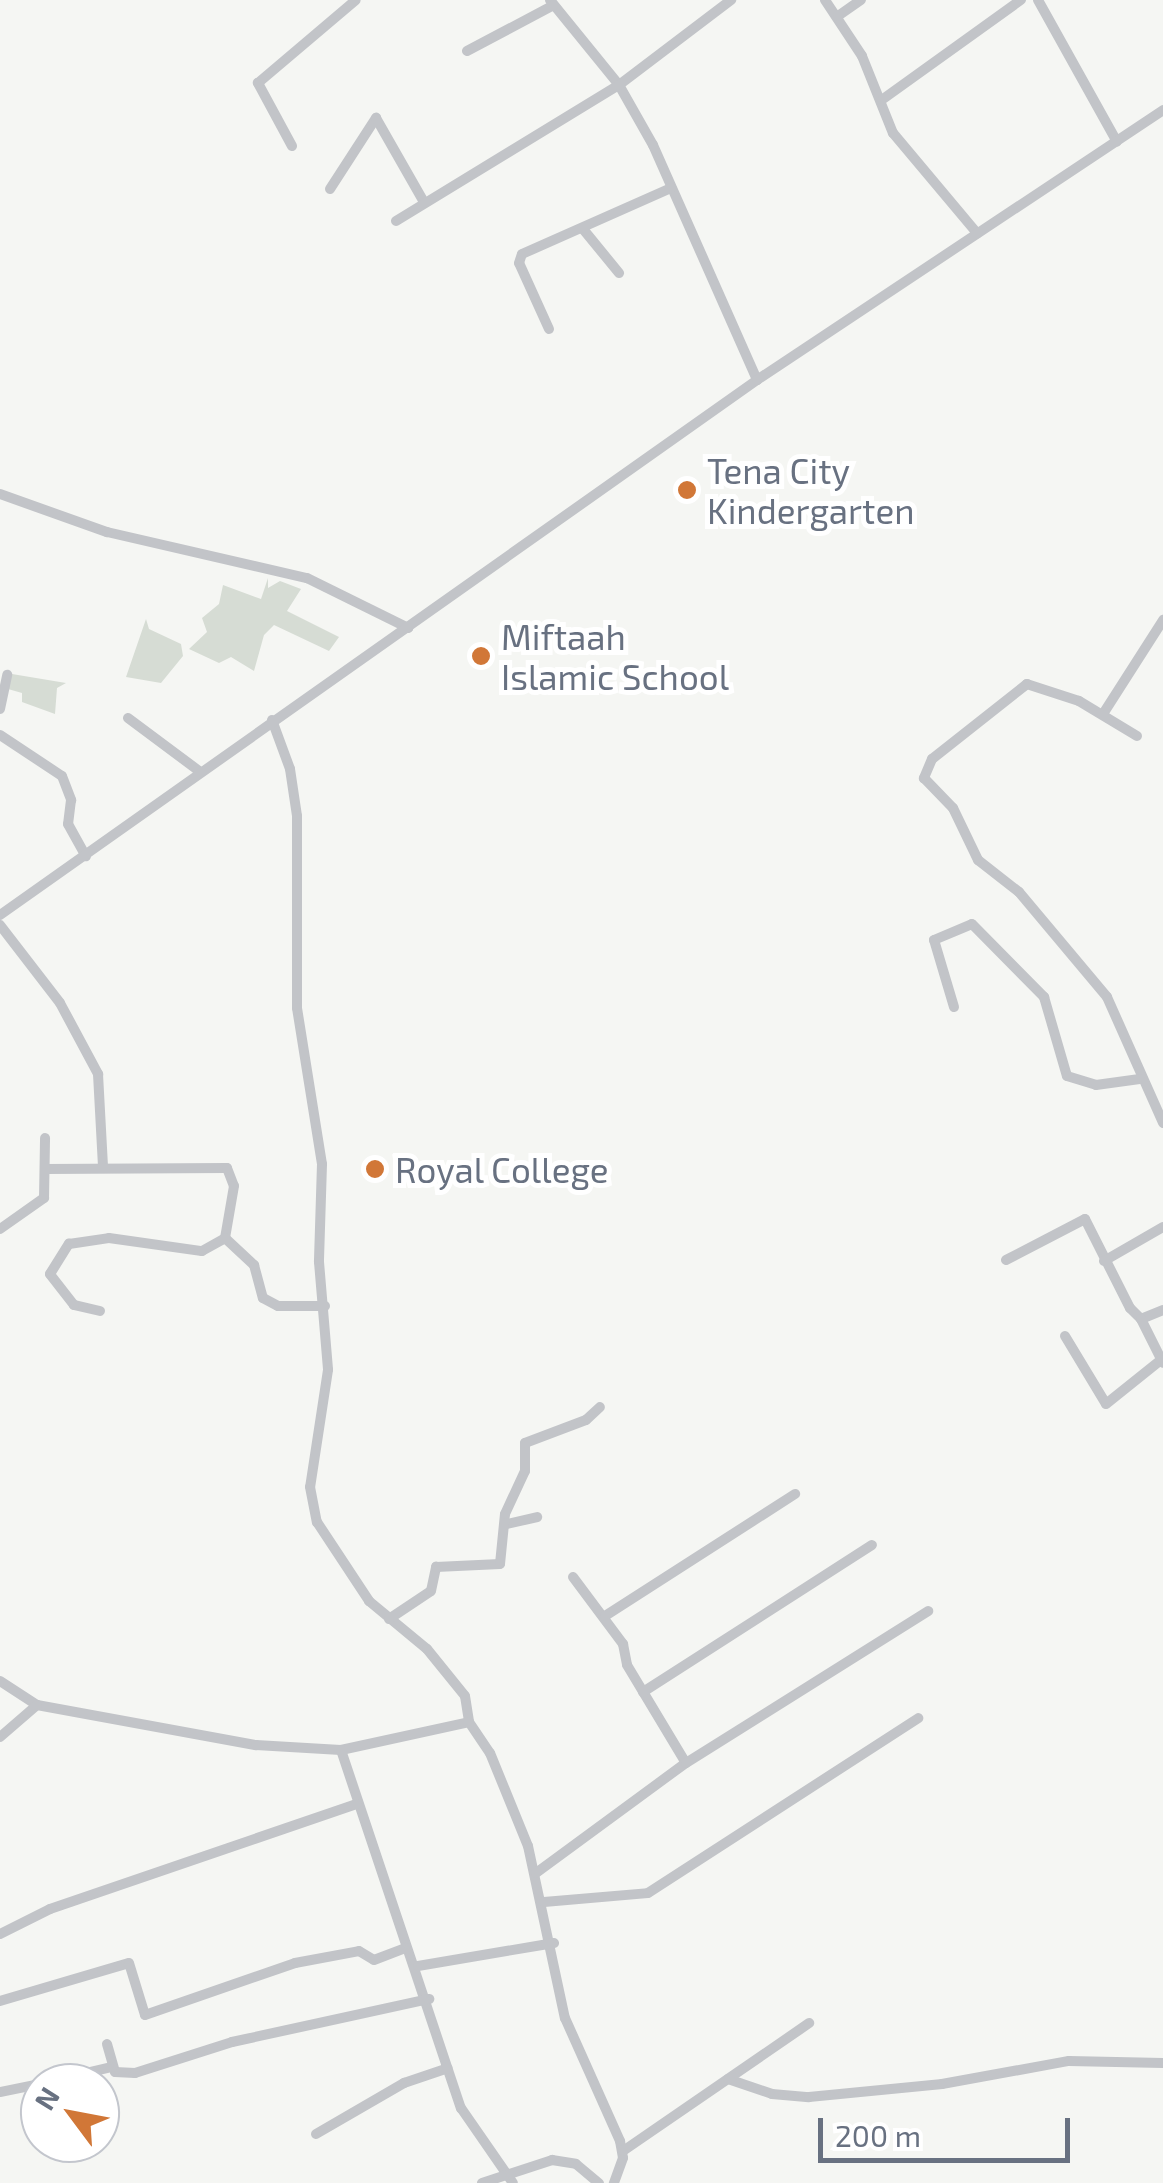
<!DOCTYPE html>
<style>
body{margin:0}
#map{position:relative;width:1163px;height:2183px;overflow:hidden;background:#f5f6f3;font-family:"Exo 2",sans-serif}
div>[style]{position:absolute}
[style*='--x']{left:calc(var(--x)*1px);top:calc(var(--y)*1px);width:calc(var(--w)*1px);rotate:calc(var(--a)*1deg)}
.green>*{inset:0;background:#d6dcd4}
.minor>*{height:10px;margin:-5px;padding:0 5px;transform-origin:5px;border-radius:5px;background:#c2c4c8}
.dots>*{width:28px;height:28px;translate:-50% -50%;box-sizing:border-box;border:5px solid #fff;border-radius:50%}
span{translate:-50% -50%;white-space:nowrap;text-align:center;line-height:1.15;-webkit-text-stroke:10px #fff;paint-order:stroke}
.poi-label{font-size:35px;color:#687181}
.left{translate:0 -50%;text-align:left}
.north{position:absolute;left:20px;top:2063px;width:100px;height:100px;box-sizing:border-box;background:#fff;border:2px solid #c3c6cd;border-radius:50%;rotate:302deg;font-size:28px;font-weight:700;line-height:40px;text-align:center;color:#687181}
.north::after{content:'';display:block;margin:auto;width:35px;height:45px;background:#d17737;clip-path:polygon(50% 0,100% 100%,50% 72%,0 100%)}
.scale{position:absolute;left:818px;top:2118px;width:252px;height:45px;box-sizing:border-box;border:5px solid #687181;border-top:0;padding-left:12px;font-size:30px;line-height:35px;white-space:nowrap;color:#687181;-webkit-text-stroke:8px #fff;paint-order:stroke}
</style>
<div id="map">
<div class="green">
<div style="clip-path:polygon(268px 578px,268px 588px,280px 581px,301px 589px,287px 611px,339px 637px,329px 651px,274px 625px,264px 635px,254px 671px,231px 657px,219px 663px,189px 649px,207px 632px,202px 618px,219px 604px,223px 585px,261px 599px)"></div>
<div style="clip-path:polygon(146px 619px,149px 629px,181px 644px,183px 656px,161px 683px,126px 677px)"></div>
<div style="clip-path:polygon(12px 674px,66px 683px,57px 688px,55px 714px,22px 702px,22px 693px,8px 689px)"></div>
</div>
<div class="minor">
<div style="--x:550;--y:0;--w:109;--a:50.9"></div>
<div style="--x:619;--y:85;--w:69;--a:60.5"></div>
<div style="--x:653;--y:145;--w:257;--a:66.1"></div>
<div style="--x:825;--y:0;--w:67;--a:56.5"></div>
<div style="--x:862;--y:56;--w:83;--a:68.1"></div>
<div style="--x:893;--y:133;--w:131;--a:50"></div>
<div style="--x:1038;--y:0;--w:162;--a:60.9"></div>
<div style="--x:838;--y:16;--w:28;--a:-35"></div>
<div style="--x:467;--y:51;--w:98;--a:-27.9"></div>
<div style="--x:883;--y:99;--w:170;--a:-35.7"></div>
<div style="--x:292;--y:146;--w:72;--a:-118.4"></div>
<div style="--x:258;--y:83;--w:128;--a:-40.3"></div>
<div style="--x:330;--y:189;--w:85;--a:-57.1"></div>
<div style="--x:376;--y:118;--w:97;--a:60.3"></div>
<div style="--x:396;--y:221;--w:261;--a:-31.4"></div>
<div style="--x:619;--y:85;--w:141;--a:-37.2"></div>
<div style="--x:583;--y:229;--w:57;--a:50.7"></div>
<div style="--x:549;--y:329;--w:72;--a:-114.4"></div>
<div style="--x:519;--y:263;--w:9;--a:-72"></div>
<div style="--x:522;--y:254;--w:163;--a:-23.9"></div>
<div style="--x:0;--y:494;--w:114;--a:19.6"></div>
<div style="--x:107;--y:532;--w:205;--a:13"></div>
<div style="--x:307;--y:578;--w:113;--a:26.3"></div>
<div style="--x:0;--y:709;--w:35;--a:-78"></div>
<div style="--x:1103;--y:714;--w:112;--a:-57.4"></div>
<div style="--x:128;--y:718;--w:89;--a:36.7"></div>
<div style="--x:272;--y:720;--w:52;--a:69.8"></div>
<div style="--x:290;--y:769;--w:48;--a:81.5"></div>
<div style="--x:297;--y:816;--w:192;--a:90"></div>
<div style="--x:297;--y:1008;--w:158;--a:80.9"></div>
<div style="--x:322;--y:1164;--w:98;--a:91.8"></div>
<div style="--x:319;--y:1262;--w:108;--a:85.2"></div>
<div style="--x:328;--y:1370;--w:118;--a:98.7"></div>
<div style="--x:310;--y:1487;--w:36;--a:79"></div>
<div style="--x:317;--y:1522;--w:95;--a:56.6"></div>
<div style="--x:369;--y:1601;--w:75;--a:39.6"></div>
<div style="--x:427;--y:1649;--w:60;--a:51"></div>
<div style="--x:465;--y:1696;--w:26;--a:81"></div>
<div style="--x:469;--y:1722;--w:37;--a:56"></div>
<div style="--x:490;--y:1753;--w:100;--a:67.8"></div>
<div style="--x:528;--y:1846;--w:176;--a:77.9"></div>
<div style="--x:565;--y:2018;--w:135;--a:65.9"></div>
<div style="--x:620;--y:2141;--w:17;--a:80"></div>
<div style="--x:623;--y:2158;--w:27;--a:110"></div>
<div style="--x:0;--y:735;--w:74;--a:33.5"></div>
<div style="--x:62;--y:776;--w:26;--a:69"></div>
<div style="--x:71;--y:800;--w:24;--a:97"></div>
<div style="--x:68;--y:824;--w:37;--a:61"></div>
<div style="--x:1137;--y:736;--w:68;--a:-148.9"></div>
<div style="--x:1079;--y:701;--w:55;--a:-161.9"></div>
<div style="--x:1027;--y:684;--w:121;--a:141.7"></div>
<div style="--x:932;--y:759;--w:21;--a:113"></div>
<div style="--x:924;--y:778;--w:42;--a:46"></div>
<div style="--x:953;--y:808;--w:58;--a:64.3"></div>
<div style="--x:978;--y:860;--w:52;--a:38"></div>
<div style="--x:1019;--y:892;--w:137;--a:50"></div>
<div style="--x:1107;--y:997;--w:138;--a:66"></div>
<div style="--x:0;--y:915;--w:927;--a:-35.25"></div>
<div style="--x:757;--y:380;--w:488;--a:-33.6"></div>
<div style="--x:0;--y:925;--w:98;--a:52.4"></div>
<div style="--x:60;--y:1003;--w:81;--a:61.8"></div>
<div style="--x:98;--y:1074;--w:91;--a:86.9"></div>
<div style="--x:954;--y:1007;--w:70;--a:-106.6"></div>
<div style="--x:934;--y:940;--w:41;--a:-22.8"></div>
<div style="--x:972;--y:924;--w:103;--a:45.4"></div>
<div style="--x:1044;--y:997;--w:82;--a:73.8"></div>
<div style="--x:1067;--y:1076;--w:30;--a:17"></div>
<div style="--x:1096;--y:1085;--w:44;--a:-7.8"></div>
<div style="--x:45;--y:1169;--w:182;--a:-0.3"></div>
<div style="--x:227;--y:1168;--w:19;--a:69"></div>
<div style="--x:234;--y:1186;--w:53;--a:99.8"></div>
<div style="--x:225;--y:1238;--w:40;--a:43"></div>
<div style="--x:254;--y:1265;--w:34;--a:75"></div>
<div style="--x:263;--y:1298;--w:17;--a:28"></div>
<div style="--x:278;--y:1306;--w:47;--a:0"></div>
<div style="--x:0;--y:1229;--w:54;--a:-35.2"></div>
<div style="--x:44;--y:1198;--w:60;--a:-89"></div>
<div style="--x:1006;--y:1260;--w:89;--a:-27.4"></div>
<div style="--x:1085;--y:1219;--w:100;--a:63.2"></div>
<div style="--x:1130;--y:1308;--w:16;--a:45"></div>
<div style="--x:1141;--y:1319;--w:24;--a:-22"></div>
<div style="--x:1104;--y:1261;--w:68;--a:-30"></div>
<div style="--x:100;--y:1311;--w:27;--a:-167"></div>
<div style="--x:74;--y:1305;--w:39;--a:-128"></div>
<div style="--x:50;--y:1274;--w:36;--a:-58"></div>
<div style="--x:69;--y:1244;--w:40;--a:-8.5"></div>
<div style="--x:109;--y:1238;--w:94;--a:8"></div>
<div style="--x:202;--y:1251;--w:26;--a:-29"></div>
<div style="--x:1141;--y:1319;--w:49;--a:63.4"></div>
<div style="--x:1065;--y:1336;--w:79;--a:58.9"></div>
<div style="--x:1106;--y:1404;--w:70;--a:-38.7"></div>
<div style="--x:507;--y:1524;--w:31;--a:-13"></div>
<div style="--x:573;--y:1577;--w:84;--a:53.3"></div>
<div style="--x:623;--y:1644;--w:21;--a:79"></div>
<div style="--x:627;--y:1665;--w:114;--a:59"></div>
<div style="--x:605;--y:1616;--w:226;--a:-32.7"></div>
<div style="--x:389;--y:1619;--w:50;--a:-33.7"></div>
<div style="--x:431;--y:1591;--w:25;--a:-78"></div>
<div style="--x:436;--y:1567;--w:64;--a:-2.7"></div>
<div style="--x:500;--y:1564;--w:50;--a:-84.3"></div>
<div style="--x:505;--y:1514;--w:47;--a:-65.1"></div>
<div style="--x:525;--y:1471;--w:28;--a:-90"></div>
<div style="--x:525;--y:1443;--w:65;--a:-20.7"></div>
<div style="--x:586;--y:1420;--w:19;--a:-43"></div>
<div style="--x:0;--y:1681;--w:44;--a:33"></div>
<div style="--x:37;--y:1705;--w:223;--a:10.4"></div>
<div style="--x:256;--y:1745;--w:85;--a:3.4"></div>
<div style="--x:341;--y:1750;--w:131;--a:-12.3"></div>
<div style="--x:643;--y:1692;--w:272;--a:-32.7"></div>
<div style="--x:0;--y:1737;--w:49;--a:-40.9"></div>
<div style="--x:341;--y:1750;--w:378;--a:71.5"></div>
<div style="--x:461;--y:2108;--w:91;--a:55.3"></div>
<div style="--x:536;--y:1873;--w:186;--a:-36.3"></div>
<div style="--x:686;--y:1763;--w:286;--a:-32.1"></div>
<div style="--x:544;--y:1902;--w:104;--a:-4.9"></div>
<div style="--x:648;--y:1893;--w:322;--a:-32.9"></div>
<div style="--x:0;--y:1934;--w:56;--a:-26.6"></div>
<div style="--x:50;--y:1909;--w:324;--a:-18.9"></div>
<div style="--x:418;--y:1966;--w:138;--a:-9.6"></div>
<div style="--x:0;--y:2001;--w:134;--a:-16.4"></div>
<div style="--x:129;--y:1963;--w:54;--a:72.9"></div>
<div style="--x:145;--y:2015;--w:159;--a:-19.1"></div>
<div style="--x:295;--y:1963;--w:65;--a:-10.6"></div>
<div style="--x:359;--y:1951;--w:17;--a:31"></div>
<div style="--x:374;--y:1960;--w:34;--a:-21"></div>
<div style="--x:107;--y:2044;--w:29;--a:74"></div>
<div style="--x:115;--y:2072;--w:20;--a:3"></div>
<div style="--x:135;--y:2073;--w:102;--a:-17.7"></div>
<div style="--x:232;--y:2042;--w:202;--a:-12.3"></div>
<div style="--x:728;--y:2079;--w:46;--a:18.8"></div>
<div style="--x:772;--y:2094;--w:37;--a:5"></div>
<div style="--x:809;--y:2097;--w:134;--a:-5.6"></div>
<div style="--x:942;--y:2084;--w:129;--a:-10.3"></div>
<div style="--x:1069;--y:2061;--w:94;--a:1.2"></div>
<div style="--x:43;--y:2083;--w:71;--a:-13.1"></div>
<div style="--x:0;--y:2092;--w:41;--a:-11.3"></div>
<div style="--x:316;--y:2134;--w:102;--a:-30.1"></div>
<div style="--x:404;--y:2083;--w:46;--a:-18.8"></div>
<div style="--x:623;--y:2151;--w:226;--a:-34.5"></div>
<div style="--x:482;--y:2183;--w:74;--a:-18.2"></div>
<div style="--x:552;--y:2160;--w:24;--a:9"></div>
<div style="--x:576;--y:2164;--w:30;--a:40"></div>
</div>
<div class="dots">
<div style="left:687px;top:490px;background:#d17737"></div>
<div style="left:481px;top:656px;background:#d17737"></div>
<div style="left:375px;top:1169px;background:#d17737"></div>
</div>
<div class="poi-label">
<span class="left" style="left:707px;top:490px">Tena City<br>Kindergarten</span>
<span class="left" style="left:501px;top:656px">Miftaah<br>Islamic School</span>
<span class="left" style="left:395px;top:1169px">Royal College</span>
</div>
<div class="north">N</div>
<div class="scale">200 m</div>
</div>
